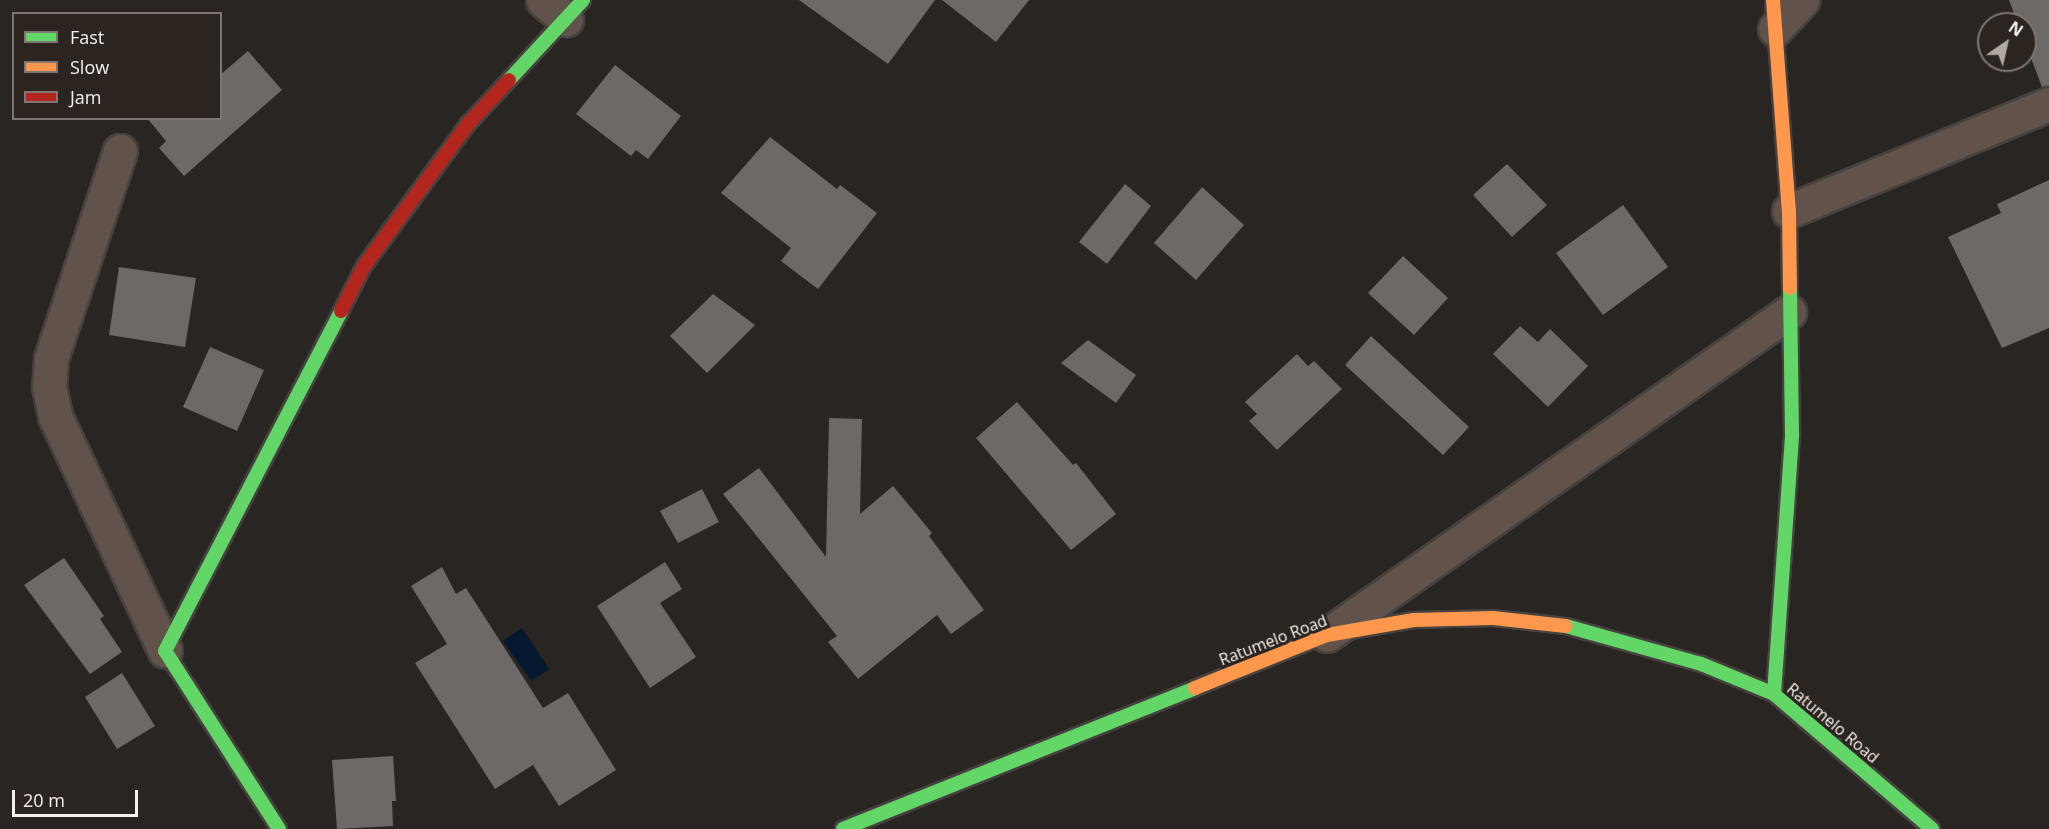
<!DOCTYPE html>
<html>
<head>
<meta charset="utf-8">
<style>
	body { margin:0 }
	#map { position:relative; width:2049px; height:829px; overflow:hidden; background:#292522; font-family:"Open Sans",sans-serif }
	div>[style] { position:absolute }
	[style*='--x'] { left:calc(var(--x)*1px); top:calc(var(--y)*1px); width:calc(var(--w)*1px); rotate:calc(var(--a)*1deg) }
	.water>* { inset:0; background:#041930 }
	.building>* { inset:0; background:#6d6966 }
	.roads { filter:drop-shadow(2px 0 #45423f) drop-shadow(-2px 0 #45423f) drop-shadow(0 2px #45423f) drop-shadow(0 -2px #45423f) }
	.street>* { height:33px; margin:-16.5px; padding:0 16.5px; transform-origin:16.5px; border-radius:16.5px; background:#61534b }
	.fast>* { height:14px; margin:-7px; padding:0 7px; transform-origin:7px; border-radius:7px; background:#63d668 }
	.slow>* { height:14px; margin:-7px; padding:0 7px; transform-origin:7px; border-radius:7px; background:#ff974d }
	.jam>* { height:14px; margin:-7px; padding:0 7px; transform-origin:7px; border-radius:7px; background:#b3261e }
	span { translate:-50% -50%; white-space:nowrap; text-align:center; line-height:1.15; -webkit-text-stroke:6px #2c241f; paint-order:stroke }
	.street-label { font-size:16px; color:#f6f1ee }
	.legend { position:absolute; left:12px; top:12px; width:210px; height:108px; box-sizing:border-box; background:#2c241f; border:2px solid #7d7672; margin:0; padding:8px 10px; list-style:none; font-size:18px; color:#f6f1ee }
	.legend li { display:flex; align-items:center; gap:12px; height:30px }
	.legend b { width:30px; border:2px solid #7d7672 }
	.north { position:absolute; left:1977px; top:12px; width:60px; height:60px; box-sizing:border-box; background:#2c241f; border:2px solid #7d7672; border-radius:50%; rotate:34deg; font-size:16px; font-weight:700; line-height:24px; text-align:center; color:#f6f1ee }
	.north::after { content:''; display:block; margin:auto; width:21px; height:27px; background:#aeaaa7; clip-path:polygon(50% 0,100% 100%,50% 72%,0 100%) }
	.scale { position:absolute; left:12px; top:790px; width:126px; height:27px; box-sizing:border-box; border:3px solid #f6f1ee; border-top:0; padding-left:8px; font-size:18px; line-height:21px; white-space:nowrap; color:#f6f1ee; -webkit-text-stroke:4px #2c241f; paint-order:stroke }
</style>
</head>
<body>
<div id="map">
	<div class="water">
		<i style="clip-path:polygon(522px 628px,549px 669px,531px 681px,503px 641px)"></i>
	</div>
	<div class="building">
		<i style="clip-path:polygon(799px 0,935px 0,888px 64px)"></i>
		<i style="clip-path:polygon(942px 0,1029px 0,996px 42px)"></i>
		<i style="clip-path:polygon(2009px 0,2049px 0,2049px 86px,2042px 87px,2025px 42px,2025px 24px,2018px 24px)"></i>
		<i style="clip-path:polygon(248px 51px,282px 90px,184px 176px,159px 148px,166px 141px,147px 118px,220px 118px,220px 75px)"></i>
		<i style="clip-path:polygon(615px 65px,681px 116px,648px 159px,636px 150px,631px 156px,576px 114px)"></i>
		<i style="clip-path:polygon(770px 137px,837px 189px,840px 185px,877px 213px,818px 289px,781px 261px,791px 248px,721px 193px)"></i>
		<i style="clip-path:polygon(1507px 164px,1547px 205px,1512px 237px,1473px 195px)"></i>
		<i style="clip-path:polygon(2049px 180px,2049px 328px,2002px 348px,1948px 237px,2001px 213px,1997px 204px)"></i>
		<i style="clip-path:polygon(1125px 184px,1151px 206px,1107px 264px,1079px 242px)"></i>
		<i style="clip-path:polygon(1202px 187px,1244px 225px,1196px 280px,1154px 243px)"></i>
		<i style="clip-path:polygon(1623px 205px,1668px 267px,1603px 315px,1556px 253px)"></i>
		<i style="clip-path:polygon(1403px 256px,1448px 298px,1414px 335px,1368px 293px)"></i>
		<i style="clip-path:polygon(119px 267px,196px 278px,185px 347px,109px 335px)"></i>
		<i style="clip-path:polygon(713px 294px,755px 325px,707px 373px,670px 336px)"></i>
		<i style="clip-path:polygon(1520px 326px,1538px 342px,1550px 329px,1588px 366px,1548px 407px,1493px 354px)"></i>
		<i style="clip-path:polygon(1371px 336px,1469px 427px,1443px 455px,1345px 365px)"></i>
		<i style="clip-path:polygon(1088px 340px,1136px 375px,1116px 403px,1061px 363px)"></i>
		<i style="clip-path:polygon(210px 347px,264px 370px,237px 431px,183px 407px)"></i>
		<i style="clip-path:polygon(1297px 354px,1308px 366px,1314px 361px,1342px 389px,1277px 450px,1249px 421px,1257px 414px,1245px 402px)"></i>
		<i style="clip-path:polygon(1017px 402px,1073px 465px,1076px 463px,1116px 514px,1071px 550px,976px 438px)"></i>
		<i style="clip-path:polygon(829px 418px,862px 419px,860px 514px,893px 486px,932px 533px,929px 536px,984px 610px,951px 634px,937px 615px,858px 679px,828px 642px,837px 636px,723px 494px,759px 468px,826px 557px)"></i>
		<i style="clip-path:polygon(702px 489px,719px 522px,678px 543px,660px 511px)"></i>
		<i style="clip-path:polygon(64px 558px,104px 616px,100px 619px,122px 652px,90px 674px,24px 585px)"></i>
		<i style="clip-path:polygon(665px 562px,682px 589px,660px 603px,696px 657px,650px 688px,597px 606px)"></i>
		<i style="clip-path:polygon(442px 567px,456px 594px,466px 588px,543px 708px,568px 693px,616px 770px,559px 806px,533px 765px,495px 789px,415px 663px,447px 644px,411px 586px)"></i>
		<i style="clip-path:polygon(122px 673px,155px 726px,117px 749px,85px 697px)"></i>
		<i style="clip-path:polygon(393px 756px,396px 801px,392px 801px,393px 826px,337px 829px,332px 760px)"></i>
	</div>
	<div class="roads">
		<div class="street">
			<i style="--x:543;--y:0;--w:30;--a:40"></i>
			<i style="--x:1775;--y:29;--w:40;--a:-47"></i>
			<i style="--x:120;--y:151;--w:219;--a:108.4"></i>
			<i style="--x:51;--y:359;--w:28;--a:94"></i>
			<i style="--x:49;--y:387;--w:30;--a:78"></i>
			<i style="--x:55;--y:416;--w:259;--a:64.9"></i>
			<i style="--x:1789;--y:211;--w:281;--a:-22.4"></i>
			<i style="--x:1327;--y:635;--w:564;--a:-34.96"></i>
		</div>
		<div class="fast">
			<i style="--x:509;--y:80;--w:109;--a:-47.2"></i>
			<i style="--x:1566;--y:626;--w:140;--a:15.7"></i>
			<i style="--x:1701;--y:664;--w:79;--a:22.3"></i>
			<i style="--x:1774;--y:694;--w:208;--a:40.5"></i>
			<i style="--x:1774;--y:694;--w:261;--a:-86"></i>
			<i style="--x:1792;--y:434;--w:146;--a:-90.8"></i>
			<i style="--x:279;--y:829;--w:211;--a:-122.6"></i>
			<i style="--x:165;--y:651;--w:383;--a:-62.6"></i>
			<i style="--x:843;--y:829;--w:379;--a:-21.8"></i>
		</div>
		<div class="slow">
			<i style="--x:1773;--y:0;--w:212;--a:85.7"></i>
			<i style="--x:1789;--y:211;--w:77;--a:89.3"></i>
			<i style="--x:1195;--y:688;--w:142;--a:-21.9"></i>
			<i style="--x:1327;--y:635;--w:88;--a:-9.8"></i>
			<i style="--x:1414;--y:620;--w:79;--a:-1.5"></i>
			<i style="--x:1493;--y:618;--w:73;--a:6.3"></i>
		</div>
		<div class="jam">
			<i style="--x:341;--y:311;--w:51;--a:-62.9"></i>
			<i style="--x:364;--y:266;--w:176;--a:-53.8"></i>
			<i style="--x:468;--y:124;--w:60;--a:-47"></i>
		</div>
	</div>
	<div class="street-label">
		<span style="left:1273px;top:640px;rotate:-21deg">Ratumelo Road</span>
		<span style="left:1833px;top:723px;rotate:40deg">Ratumelo Road</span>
	</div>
	<ul class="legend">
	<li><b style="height:8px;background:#63d668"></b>Fast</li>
	<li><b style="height:8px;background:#ff974d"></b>Slow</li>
	<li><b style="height:8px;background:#b3261e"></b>Jam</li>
	</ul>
	<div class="north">N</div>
	<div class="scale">20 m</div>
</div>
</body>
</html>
